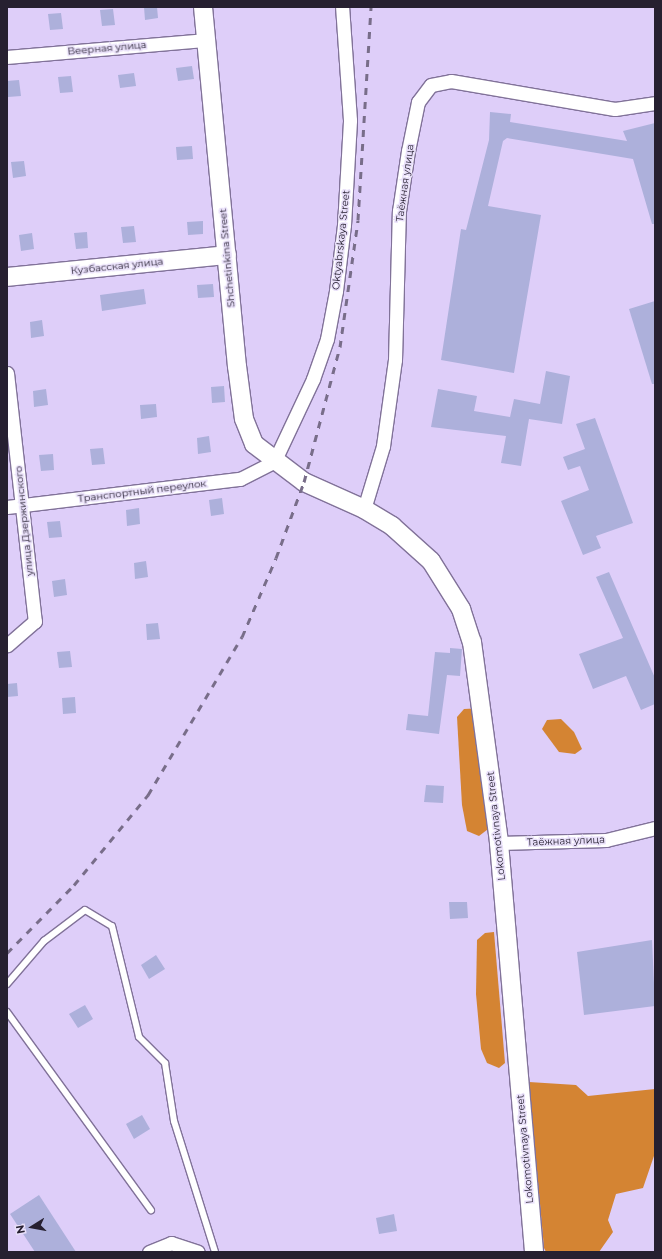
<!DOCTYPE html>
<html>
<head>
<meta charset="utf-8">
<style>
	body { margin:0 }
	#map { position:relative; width:662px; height:1259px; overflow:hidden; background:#decef9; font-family:Montserrat,sans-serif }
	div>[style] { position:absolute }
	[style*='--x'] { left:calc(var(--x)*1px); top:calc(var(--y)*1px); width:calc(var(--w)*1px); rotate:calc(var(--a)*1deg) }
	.forest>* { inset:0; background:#d48433 }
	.building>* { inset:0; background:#adb0db }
	.roads { filter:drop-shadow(1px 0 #817299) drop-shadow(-1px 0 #817299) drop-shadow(0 1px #817299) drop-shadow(0 -1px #817299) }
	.lane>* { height:6px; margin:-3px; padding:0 3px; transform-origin:3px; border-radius:3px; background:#fff }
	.street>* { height:13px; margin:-6.5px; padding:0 6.5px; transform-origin:6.5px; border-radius:6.5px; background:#fff }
	.secondary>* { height:18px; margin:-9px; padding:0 9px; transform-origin:9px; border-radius:9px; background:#fff }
	.rail>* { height:3px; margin-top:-1.5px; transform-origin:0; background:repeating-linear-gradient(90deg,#786d89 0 7px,transparent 0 14px) }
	span { translate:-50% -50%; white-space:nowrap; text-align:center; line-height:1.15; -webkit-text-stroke:3px #e8dff9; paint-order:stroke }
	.street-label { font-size:10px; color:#262030 }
	.frame { position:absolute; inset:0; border:8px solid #262030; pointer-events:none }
	.north { position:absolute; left:12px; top:1207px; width:40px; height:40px; -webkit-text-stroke:3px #e8dff9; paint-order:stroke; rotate:259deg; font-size:11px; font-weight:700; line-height:16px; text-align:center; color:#262030 }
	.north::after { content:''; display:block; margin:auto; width:14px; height:18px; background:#262030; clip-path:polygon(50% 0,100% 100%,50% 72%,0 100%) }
</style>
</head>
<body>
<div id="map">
	<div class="forest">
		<i style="clip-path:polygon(483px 708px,496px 823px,479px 836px,467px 831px,462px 805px,457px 717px,464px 709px)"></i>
		<i style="clip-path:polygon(561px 719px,574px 732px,582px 749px,575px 754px,559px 752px,542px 729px,547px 720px)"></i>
		<i style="clip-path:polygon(494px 932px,505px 1063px,499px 1068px,487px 1063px,481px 1049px,476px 994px,477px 940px,485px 933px)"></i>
		<i style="clip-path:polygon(529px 1082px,576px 1085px,588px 1096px,655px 1089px,655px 1153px,643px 1188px,616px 1194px,608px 1220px,613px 1232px,599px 1252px,546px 1252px,544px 1248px)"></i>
	</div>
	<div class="building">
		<i style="clip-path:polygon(144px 7px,157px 7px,158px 18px,145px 20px)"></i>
		<i style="clip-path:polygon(113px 9px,115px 25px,102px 26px,100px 10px)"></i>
		<i style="clip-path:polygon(61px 13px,63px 29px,50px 30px,48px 14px)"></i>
		<i style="clip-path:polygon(192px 66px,194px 79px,178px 81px,176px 68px)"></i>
		<i style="clip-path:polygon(134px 73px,136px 86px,120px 88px,118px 75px)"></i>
		<i style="clip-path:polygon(71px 76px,73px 92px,60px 93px,58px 77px)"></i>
		<i style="clip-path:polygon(19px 80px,21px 96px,8px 97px,7px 81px)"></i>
		<i style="clip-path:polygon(490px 112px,511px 114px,510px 122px,627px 141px,623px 131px,655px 123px,655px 224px,652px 224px,633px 159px,507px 138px,503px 141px,488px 206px,541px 215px,514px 373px,441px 360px,461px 229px,466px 230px,489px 140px)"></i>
		<i style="clip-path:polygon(192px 146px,193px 159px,177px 160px,176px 147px)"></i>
		<i style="clip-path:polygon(24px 161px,26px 176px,13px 178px,11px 162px)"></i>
		<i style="clip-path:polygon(203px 221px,203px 234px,188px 235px,187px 222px)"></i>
		<i style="clip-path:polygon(134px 226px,136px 242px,123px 243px,121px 227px)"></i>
		<i style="clip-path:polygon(87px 232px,88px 248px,76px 249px,74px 233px)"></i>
		<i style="clip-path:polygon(32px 233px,34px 249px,21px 251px,19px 235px)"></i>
		<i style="clip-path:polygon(213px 284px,214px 297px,198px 298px,197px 285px)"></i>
		<i style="clip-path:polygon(144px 289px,146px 304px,102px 311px,100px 295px)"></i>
		<i style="clip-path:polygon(655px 301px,655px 384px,652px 384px,629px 309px)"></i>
		<i style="clip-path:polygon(42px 320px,44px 336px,31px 338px,30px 322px)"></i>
		<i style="clip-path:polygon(546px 371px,570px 376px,562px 424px,529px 419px,521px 466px,501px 463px,506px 436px,431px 427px,438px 389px,477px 396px,474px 411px,510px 417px,514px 399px,540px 404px)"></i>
		<i style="clip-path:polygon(224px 386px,225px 402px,212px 403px,211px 387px)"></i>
		<i style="clip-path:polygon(46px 389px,48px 405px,34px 407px,33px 391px)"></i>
		<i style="clip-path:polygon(156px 404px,157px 417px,141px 419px,140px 405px)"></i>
		<i style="clip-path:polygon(595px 418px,633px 523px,596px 536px,601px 548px,583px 555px,561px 501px,589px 490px,580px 466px,568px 470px,563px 457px,585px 449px,576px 424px)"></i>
		<i style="clip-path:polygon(209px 436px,211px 452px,198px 454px,197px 438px)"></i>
		<i style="clip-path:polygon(103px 448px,105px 464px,92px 465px,90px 449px)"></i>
		<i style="clip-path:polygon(53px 454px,54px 470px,41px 471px,39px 455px)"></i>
		<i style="clip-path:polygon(222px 498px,224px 514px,211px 516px,209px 500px)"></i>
		<i style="clip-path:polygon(139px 508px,140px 524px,127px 526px,126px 510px)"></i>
		<i style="clip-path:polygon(60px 521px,62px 537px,49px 538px,47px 522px)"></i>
		<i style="clip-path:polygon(146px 561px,148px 577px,135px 579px,134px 563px)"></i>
		<i style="clip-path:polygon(609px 572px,655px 678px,655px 704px,641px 710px,626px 676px,593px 689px,579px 654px,623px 638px,596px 577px)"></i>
		<i style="clip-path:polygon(65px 579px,67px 595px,54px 597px,52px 581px)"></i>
		<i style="clip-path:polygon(158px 623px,160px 639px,147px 640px,146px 624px)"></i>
		<i style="clip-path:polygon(450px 648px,462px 649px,460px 676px,447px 675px,439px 734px,406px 730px,408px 714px,428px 716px,435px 652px,450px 653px)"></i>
		<i style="clip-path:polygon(70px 651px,72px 667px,59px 668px,57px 652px)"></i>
		<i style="clip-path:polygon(17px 683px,18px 696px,7px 697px,7px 684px)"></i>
		<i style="clip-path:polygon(75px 697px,76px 713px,63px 714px,62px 698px)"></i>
		<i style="clip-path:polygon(426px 785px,444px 786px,443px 803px,424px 802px)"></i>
		<i style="clip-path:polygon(449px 902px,467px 902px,468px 918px,450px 919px)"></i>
		<i style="clip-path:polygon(652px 940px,655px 1006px,584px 1015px,577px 952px)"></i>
		<i style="clip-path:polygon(156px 955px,165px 969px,149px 979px,141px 965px)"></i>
		<i style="clip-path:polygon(85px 1005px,93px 1019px,78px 1028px,69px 1014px)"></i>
		<i style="clip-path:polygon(142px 1115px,150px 1129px,134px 1139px,126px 1124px)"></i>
		<i style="clip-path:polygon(39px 1195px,76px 1252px,35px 1252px,10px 1214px)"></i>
		<i style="clip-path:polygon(394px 1214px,397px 1231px,379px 1234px,376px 1218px)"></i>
	</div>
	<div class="roads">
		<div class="lane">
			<i style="--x:7;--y:984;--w:57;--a:-49.3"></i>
			<i style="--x:44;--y:941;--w:51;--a:-37.1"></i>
			<i style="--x:85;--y:910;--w:31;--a:31"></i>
			<i style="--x:112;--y:926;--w:114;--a:76.3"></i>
			<i style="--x:139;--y:1037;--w:37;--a:45"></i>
			<i style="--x:165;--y:1063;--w:59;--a:81.2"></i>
			<i style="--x:174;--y:1121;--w:137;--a:72.6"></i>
			<i style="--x:7;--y:1012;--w:245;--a:54"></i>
		</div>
		<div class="street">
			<i style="--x:7;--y:57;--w:200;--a:-4.9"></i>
			<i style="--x:7;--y:373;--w:250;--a:83.6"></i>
			<i style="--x:35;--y:621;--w:37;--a:139"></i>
			<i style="--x:7;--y:507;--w:235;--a:-6.9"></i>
			<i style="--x:240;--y:479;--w:38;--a:-27"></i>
			<i style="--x:274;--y:462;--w:92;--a:-64.8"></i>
			<i style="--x:313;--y:379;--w:42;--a:-70.7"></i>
			<i style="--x:327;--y:339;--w:49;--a:-79.4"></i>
			<i style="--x:336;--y:291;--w:66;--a:-83.1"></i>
			<i style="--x:344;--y:225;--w:105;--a:-86.7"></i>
			<i style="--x:350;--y:120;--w:113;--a:-94"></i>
			<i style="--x:364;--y:509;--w:66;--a:-73.2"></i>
			<i style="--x:383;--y:446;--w:87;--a:-82.1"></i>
			<i style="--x:395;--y:360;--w:149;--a:-88.5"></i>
			<i style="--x:399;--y:211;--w:61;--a:-81.5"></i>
			<i style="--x:408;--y:151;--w:50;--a:-78.5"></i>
			<i style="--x:418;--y:102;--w:21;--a:-53"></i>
			<i style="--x:431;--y:85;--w:20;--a:-11"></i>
			<i style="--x:451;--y:81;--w:166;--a:9.7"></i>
			<i style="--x:615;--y:109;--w:40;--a:-8.5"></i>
			<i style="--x:499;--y:843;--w:107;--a:-1.6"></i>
			<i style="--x:606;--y:840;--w:50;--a:-13.8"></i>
			<i style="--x:149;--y:1252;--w:24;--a:-22"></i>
			<i style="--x:171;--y:1243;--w:28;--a:18"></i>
		</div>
		<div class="secondary">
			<i style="--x:203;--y:7;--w:361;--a:84.6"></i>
			<i style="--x:237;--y:366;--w:53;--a:82.5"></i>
			<i style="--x:244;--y:419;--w:27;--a:68"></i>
			<i style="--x:254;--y:444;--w:63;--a:37.2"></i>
			<i style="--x:304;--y:482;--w:66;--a:24.2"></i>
			<i style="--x:364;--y:509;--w:33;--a:31"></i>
			<i style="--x:392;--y:526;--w:52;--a:41.9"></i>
			<i style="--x:431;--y:561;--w:57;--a:58"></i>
			<i style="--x:461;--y:609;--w:35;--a:72"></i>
			<i style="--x:472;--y:642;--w:203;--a:82.3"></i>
			<i style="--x:499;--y:843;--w:410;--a:85.1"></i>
			<i style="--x:7;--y:277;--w:221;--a:-5.7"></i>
		</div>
	</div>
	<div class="rail">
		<i style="--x:7;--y:953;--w:95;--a:-45.4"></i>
		<i style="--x:74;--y:885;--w:117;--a:-50.6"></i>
		<i style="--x:148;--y:795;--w:184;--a:-59.3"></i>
		<i style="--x:242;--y:637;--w:86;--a:-66.7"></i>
		<i style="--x:276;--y:558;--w:81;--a:-69.8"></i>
		<i style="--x:304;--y:482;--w:140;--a:-75.1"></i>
		<i style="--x:340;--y:347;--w:128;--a:-81.9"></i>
		<i style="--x:358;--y:220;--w:213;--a:-86.5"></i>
	</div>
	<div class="street-label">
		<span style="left:107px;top:48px;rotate:-5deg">Веерная улица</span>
		<span style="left:405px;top:183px;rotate:-82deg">Таёжная улица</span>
		<span style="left:341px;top:240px;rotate:-84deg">Oktyabrskaya Street</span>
		<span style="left:227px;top:258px;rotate:-95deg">Shchetinkina Street</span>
		<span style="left:117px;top:266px;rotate:-6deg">Кузбасская улица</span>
		<span style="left:142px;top:491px;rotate:-7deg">Транспортный переулок</span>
		<span style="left:24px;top:521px;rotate:-96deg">улица Дзержинского</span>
		<span style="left:496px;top:826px;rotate:-96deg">Lokomotivnaya Street</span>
		<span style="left:566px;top:841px;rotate:-2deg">Таёжная улица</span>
		<span style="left:525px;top:1149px;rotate:-95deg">Lokomotivnaya Street</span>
	</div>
	<div class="frame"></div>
	<div class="north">N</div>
</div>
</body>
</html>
